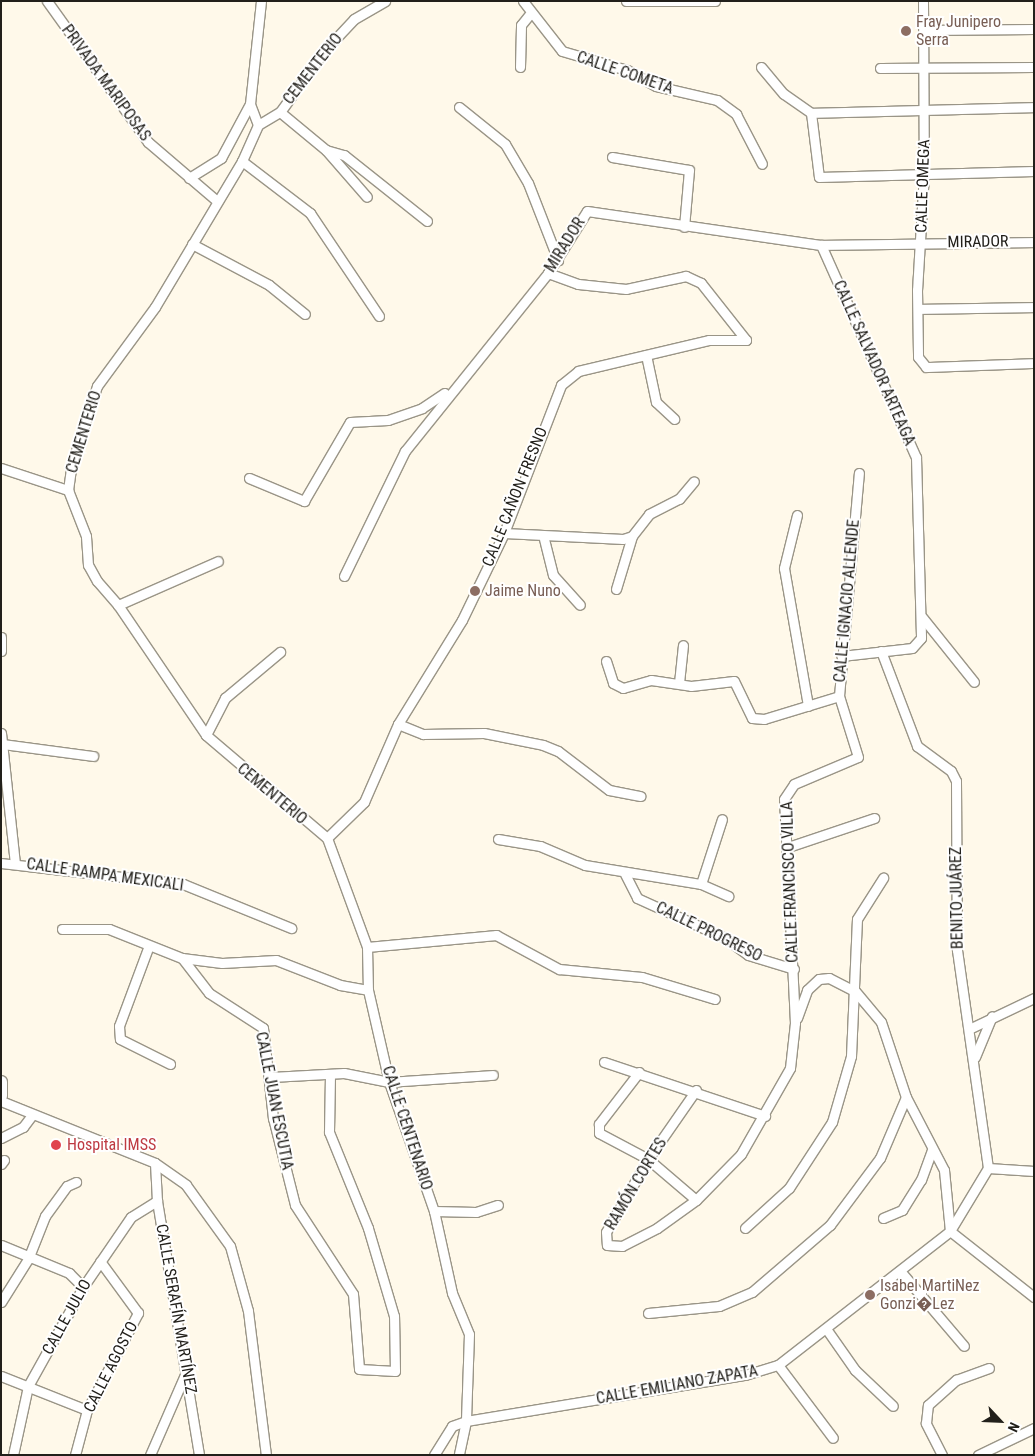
<!DOCTYPE html>
<html>
<head>
<meta charset="utf-8">
<style>
	body { margin:0 }
	#map { position:relative; width:1035px; height:1456px; overflow:hidden; background:#fff9ea; font-family:"Roboto Condensed",sans-serif }
	div>[style] { position:absolute }
	[style*='--x'] { left:calc(var(--x)*1px); top:calc(var(--y)*1px); width:calc(var(--w)*1px); rotate:calc(var(--a)*1deg) }
	.roads { filter:drop-shadow(1px 0 #9a9587) drop-shadow(-1px 0 #9a9587) drop-shadow(0 1px #9a9587) drop-shadow(0 -1px #9a9587) }
	.street>* { height:9px; margin:-4.5px; padding:0 4.5px; transform-origin:4.5px; border-radius:4.5px; background:#fff }
	.secondary>* { height:12px; margin:-6px; padding:0 6px; transform-origin:6px; border-radius:6px; background:#fff }
	.dots>* { width:14px; height:14px; translate:-50% -50%; box-sizing:border-box; border:2px solid #fff; border-radius:50% }
	span { translate:-50% -50%; white-space:nowrap; text-align:center; line-height:1.15; -webkit-text-stroke:4px #fff; paint-order:stroke }
	.education-label { font-size:16px; color:#785e54 }
	.left { translate:0 -50%; text-align:left }
	.street-label { font-size:16px; color:#22201b }
	.health-label { font-size:16px; color:#be3a42 }
	.frame { position:absolute; inset:0; border:2px solid #22201b; pointer-events:none }
	.north { position:absolute; left:975px; top:1396px; width:50px; height:50px; -webkit-text-stroke:4px #fff; paint-order:stroke; rotate:115deg; font-size:14px; font-weight:700; line-height:20px; text-align:center; color:#22201b }
	.north::after { content:''; display:block; margin:auto; width:18px; height:22px; background:#22201b; clip-path:polygon(50% 0,100% 100%,50% 72%,0 100%) }
</style>
</head>
<body>
<div id="map">
	<div class="roads">
		<div class="street">
			<i style="--x:47;--y:1;--w:173;--a:54.4"></i>
			<i style="--x:148;--y:142;--w:89;--a:40.5"></i>
			<i style="--x:523;--y:1;--w:63;--a:52"></i>
			<i style="--x:562;--y:51;--w:68;--a:16.3"></i>
			<i style="--x:627;--y:70;--w:33;--a:29"></i>
			<i style="--x:656;--y:86;--w:63;--a:12.9"></i>
			<i style="--x:717;--y:100;--w:24;--a:36"></i>
			<i style="--x:736;--y:114;--w:56;--a:62.5"></i>
			<i style="--x:626;--y:1;--w:89;--a:0"></i>
			<i style="--x:923;--y:1;--w:172;--a:89.7"></i>
			<i style="--x:924;--y:173;--w:117;--a:93.4"></i>
			<i style="--x:917;--y:290;--w:67;--a:89.1"></i>
			<i style="--x:918;--y:357;--w:13;--a:51"></i>
			<i style="--x:926;--y:367;--w:108;--a:-2.1"></i>
			<i style="--x:925;--y:30;--w:109;--a:-0.5"></i>
			<i style="--x:520;--y:67;--w:42;--a:-88.6"></i>
			<i style="--x:521;--y:25;--w:13;--a:-51"></i>
			<i style="--x:761;--y:67;--w:35;--a:50"></i>
			<i style="--x:784;--y:94;--w:33;--a:35"></i>
			<i style="--x:880;--y:68;--w:154;--a:-0.4"></i>
			<i style="--x:459;--y:107;--w:59;--a:38.8"></i>
			<i style="--x:505;--y:144;--w:45;--a:59.5"></i>
			<i style="--x:528;--y:183;--w:83;--a:68.7"></i>
			<i style="--x:280;--y:112;--w:60;--a:39.6"></i>
			<i style="--x:326;--y:150;--w:62;--a:48.9"></i>
			<i style="--x:811;--y:113;--w:64;--a:82.9"></i>
			<i style="--x:819;--y:177;--w:215;--a:-1.6"></i>
			<i style="--x:811;--y:113;--w:223;--a:-1.5"></i>
			<i style="--x:258;--y:125;--w:22;--a:-111"></i>
			<i style="--x:250;--y:104;--w:104;--a:-83.9"></i>
			<i style="--x:326;--y:150;--w:19;--a:16"></i>
			<i style="--x:344;--y:155;--w:106;--a:38.5"></i>
			<i style="--x:612;--y:157;--w:78;--a:9.6"></i>
			<i style="--x:689;--y:170;--w:57;--a:95"></i>
			<i style="--x:242;--y:161;--w:86;--a:37.4"></i>
			<i style="--x:310;--y:213;--w:124;--a:56.2"></i>
			<i style="--x:189;--y:178;--w:38;--a:-32"></i>
			<i style="--x:221;--y:158;--w:61;--a:-61.8"></i>
			<i style="--x:192;--y:244;--w:87;--a:28"></i>
			<i style="--x:269;--y:285;--w:46;--a:38.9"></i>
			<i style="--x:821;--y:245;--w:232;--a:65.9"></i>
			<i style="--x:916;--y:457;--w:181;--a:88.4"></i>
			<i style="--x:921;--y:638;--w:13;--a:132"></i>
			<i style="--x:912;--y:648;--w:71;--a:173.6"></i>
			<i style="--x:918;--y:309;--w:116;--a:-1"></i>
			<i style="--x:646;--y:355;--w:48;--a:78"></i>
			<i style="--x:656;--y:402;--w:25;--a:43"></i>
			<i style="--x:1;--y:468;--w:71;--a:18.2"></i>
			<i style="--x:249;--y:478;--w:60;--a:22.7"></i>
			<i style="--x:304;--y:501;--w:91;--a:-59.8"></i>
			<i style="--x:350;--y:422;--w:38;--a:-3"></i>
			<i style="--x:388;--y:420;--w:36;--a:-19"></i>
			<i style="--x:422;--y:408;--w:27;--a:-34"></i>
			<i style="--x:797;--y:515;--w:55;--a:103.8"></i>
			<i style="--x:784;--y:568;--w:140;--a:80.1"></i>
			<i style="--x:504;--y:533;--w:119;--a:2.9"></i>
			<i style="--x:623;--y:539;--w:9;--a:-18"></i>
			<i style="--x:632;--y:536;--w:28;--a:-52"></i>
			<i style="--x:649;--y:514;--w:34;--a:-27"></i>
			<i style="--x:679;--y:499;--w:23;--a:-50"></i>
			<i style="--x:544;--y:539;--w:37;--a:76"></i>
			<i style="--x:553;--y:575;--w:40;--a:48"></i>
			<i style="--x:344;--y:576;--w:139;--a:-64"></i>
			<i style="--x:405;--y:451;--w:228;--a:-51.2"></i>
			<i style="--x:548;--y:273;--w:73;--a:-57.8"></i>
			<i style="--x:587;--y:211;--w:236;--a:8.3"></i>
			<i style="--x:821;--y:245;--w:213;--a:-0.8"></i>
			<i style="--x:616;--y:589;--w:55;--a:-73.2"></i>
			<i style="--x:118;--y:605;--w:109;--a:-23.7"></i>
			<i style="--x:922;--y:617;--w:83;--a:51.3"></i>
			<i style="--x:1;--y:637;--w:14;--a:90"></i>
			<i style="--x:881;--y:651;--w:102;--a:69.2"></i>
			<i style="--x:917;--y:746;--w:42;--a:36.3"></i>
			<i style="--x:951;--y:771;--w:11;--a:63"></i>
			<i style="--x:956;--y:781;--w:169;--a:89.7"></i>
			<i style="--x:957;--y:950;--w:220;--a:81.9"></i>
			<i style="--x:606;--y:661;--w:23;--a:72"></i>
			<i style="--x:613;--y:683;--w:11;--a:27"></i>
			<i style="--x:623;--y:688;--w:29;--a:-16"></i>
			<i style="--x:651;--y:680;--w:40;--a:8.5"></i>
			<i style="--x:691;--y:686;--w:43;--a:-6.6"></i>
			<i style="--x:734;--y:681;--w:41;--a:64.1"></i>
			<i style="--x:752;--y:718;--w:12;--a:5"></i>
			<i style="--x:764;--y:719;--w:78;--a:-17"></i>
			<i style="--x:679;--y:683;--w:38;--a:-84"></i>
			<i style="--x:398;--y:724;--w:27;--a:22"></i>
			<i style="--x:423;--y:734;--w:61;--a:-0.9"></i>
			<i style="--x:484;--y:733;--w:60;--a:11.5"></i>
			<i style="--x:543;--y:745;--w:16;--a:22"></i>
			<i style="--x:558;--y:751;--w:64;--a:37.4"></i>
			<i style="--x:609;--y:790;--w:32;--a:11"></i>
			<i style="--x:1;--y:733;--w:131;--a:83.9"></i>
			<i style="--x:206;--y:735;--w:42;--a:-62.8"></i>
			<i style="--x:225;--y:698;--w:72;--a:-39.9"></i>
			<i style="--x:3;--y:744;--w:91;--a:7.6"></i>
			<i style="--x:327;--y:838;--w:159;--a:-139.6"></i>
			<i style="--x:206;--y:735;--w:157;--a:-124.1"></i>
			<i style="--x:118;--y:605;--w:32;--a:-131"></i>
			<i style="--x:97;--y:581;--w:18;--a:-119"></i>
			<i style="--x:88;--y:565;--w:29;--a:-94"></i>
			<i style="--x:86;--y:536;--w:49;--a:-111.4"></i>
			<i style="--x:68;--y:490;--w:27;--a:-82"></i>
			<i style="--x:72;--y:463;--w:81;--a:-72"></i>
			<i style="--x:97;--y:386;--w:98;--a:-53.7"></i>
			<i style="--x:155;--y:307;--w:170;--a:-59.2"></i>
			<i style="--x:242;--y:161;--w:39;--a:-66"></i>
			<i style="--x:258;--y:125;--w:26;--a:-31"></i>
			<i style="--x:280;--y:112;--w:77;--a:-54"></i>
			<i style="--x:325;--y:50;--w:42;--a:-46.9"></i>
			<i style="--x:354;--y:19;--w:36;--a:-30"></i>
			<i style="--x:327;--y:838;--w:52;--a:-44.2"></i>
			<i style="--x:364;--y:802;--w:85;--a:-66.4"></i>
			<i style="--x:398;--y:724;--w:122;--a:-58.4"></i>
			<i style="--x:462;--y:620;--w:97;--a:-64.2"></i>
			<i style="--x:504;--y:533;--w:159;--a:-68.9"></i>
			<i style="--x:561;--y:385;--w:22;--a:-39"></i>
			<i style="--x:578;--y:371;--w:135;--a:-13.3"></i>
			<i style="--x:709;--y:340;--w:37;--a:0"></i>
			<i style="--x:746;--y:340;--w:73;--a:-128.3"></i>
			<i style="--x:701;--y:283;--w:17;--a:-155"></i>
			<i style="--x:686;--y:276;--w:61;--a:167.8"></i>
			<i style="--x:626;--y:289;--w:48;--a:-174.1"></i>
			<i style="--x:578;--y:284;--w:32;--a:-160"></i>
			<i style="--x:327;--y:838;--w:116;--a:69.8"></i>
			<i style="--x:367;--y:947;--w:43;--a:88.7"></i>
			<i style="--x:368;--y:990;--w:94;--a:77.1"></i>
			<i style="--x:389;--y:1082;--w:137;--a:70.8"></i>
			<i style="--x:434;--y:1211;--w:84;--a:77.6"></i>
			<i style="--x:452;--y:1293;--w:44;--a:67.5"></i>
			<i style="--x:469;--y:1334;--w:87;--a:92"></i>
			<i style="--x:466;--y:1421;--w:35;--a:102"></i>
			<i style="--x:498;--y:839;--w:43;--a:9.5"></i>
			<i style="--x:540;--y:846;--w:49;--a:22.9"></i>
			<i style="--x:585;--y:865;--w:118;--a:9.3"></i>
			<i style="--x:701;--y:884;--w:30;--a:24"></i>
			<i style="--x:788;--y:847;--w:91;--a:-18.6"></i>
			<i style="--x:1;--y:863;--w:183;--a:6.6"></i>
			<i style="--x:183;--y:884;--w:117;--a:22.2"></i>
			<i style="--x:625;--y:874;--w:27;--a:63"></i>
			<i style="--x:637;--y:898;--w:97;--a:24.4"></i>
			<i style="--x:725;--y:938;--w:29;--a:36"></i>
			<i style="--x:748;--y:955;--w:48;--a:16.9"></i>
			<i style="--x:701;--y:884;--w:68;--a:-72.1"></i>
			<i style="--x:62;--y:929;--w:47;--a:0"></i>
			<i style="--x:109;--y:929;--w:79;--a:21.7"></i>
			<i style="--x:182;--y:958;--w:40;--a:7.1"></i>
			<i style="--x:222;--y:963;--w:54;--a:-3.2"></i>
			<i style="--x:276;--y:960;--w:69;--a:21.3"></i>
			<i style="--x:340;--y:985;--w:28;--a:10"></i>
			<i style="--x:367;--y:947;--w:130;--a:-5.3"></i>
			<i style="--x:496;--y:935;--w:72;--a:28.4"></i>
			<i style="--x:559;--y:969;--w:83;--a:5.5"></i>
			<i style="--x:642;--y:977;--w:76;--a:16.8"></i>
			<i style="--x:148;--y:948;--w:83;--a:110.4"></i>
			<i style="--x:119;--y:1026;--w:13;--a:86"></i>
			<i style="--x:120;--y:1039;--w:56;--a:26.6"></i>
			<i style="--x:182;--y:958;--w:44;--a:52.4"></i>
			<i style="--x:209;--y:993;--w:64;--a:32.9"></i>
			<i style="--x:263;--y:1028;--w:91;--a:83.7"></i>
			<i style="--x:273;--y:1118;--w:90;--a:75.8"></i>
			<i style="--x:295;--y:1205;--w:106;--a:56.9"></i>
			<i style="--x:353;--y:1294;--w:75;--a:85.4"></i>
			<i style="--x:359;--y:1369;--w:36;--a:3"></i>
			<i style="--x:395;--y:1371;--w:55;--a:-91"></i>
			<i style="--x:394;--y:1316;--w:92;--a:-106.5"></i>
			<i style="--x:368;--y:1228;--w:104;--a:-112.1"></i>
			<i style="--x:329;--y:1132;--w:56;--a:-89"></i>
			<i style="--x:797;--y:1018;--w:30;--a:-70"></i>
			<i style="--x:807;--y:990;--w:16;--a:-43"></i>
			<i style="--x:819;--y:979;--w:10;--a:-6"></i>
			<i style="--x:829;--y:978;--w:29;--a:27"></i>
			<i style="--x:855;--y:991;--w:40;--a:50"></i>
			<i style="--x:881;--y:1022;--w:79;--a:71.6"></i>
			<i style="--x:906;--y:1097;--w:82;--a:62.5"></i>
			<i style="--x:944;--y:1170;--w:61;--a:84.4"></i>
			<i style="--x:950;--y:1231;--w:107;--a:38.2"></i>
			<i style="--x:969;--y:1029;--w:72;--a:-25.5"></i>
			<i style="--x:975;--y:1057;--w:44;--a:-67.5"></i>
			<i style="--x:604;--y:1062;--w:170;--a:18.5"></i>
			<i style="--x:639;--y:1072;--w:66;--a:127.6"></i>
			<i style="--x:599;--y:1124;--w:9;--a:90"></i>
			<i style="--x:599;--y:1133;--w:55;--a:28"></i>
			<i style="--x:648;--y:1159;--w:63;--a:40.5"></i>
			<i style="--x:271;--y:1077;--w:73;--a:-3.1"></i>
			<i style="--x:344;--y:1073;--w:46;--a:11.3"></i>
			<i style="--x:389;--y:1082;--w:104;--a:-3.9"></i>
			<i style="--x:696;--y:1090;--w:84;--a:124.8"></i>
			<i style="--x:648;--y:1159;--w:84;--a:119.9"></i>
			<i style="--x:606;--y:1232;--w:13;--a:86"></i>
			<i style="--x:607;--y:1245;--w:15;--a:4"></i>
			<i style="--x:622;--y:1246;--w:39;--a:-27"></i>
			<i style="--x:657;--y:1228;--w:48;--a:-35.7"></i>
			<i style="--x:696;--y:1200;--w:64;--a:-45.6"></i>
			<i style="--x:741;--y:1154;--w:99;--a:-60.3"></i>
			<i style="--x:790;--y:1068;--w:45;--a:-83.7"></i>
			<i style="--x:795;--y:1023;--w:224;--a:-92.8"></i>
			<i style="--x:784;--y:799;--w:18;--a:-56"></i>
			<i style="--x:794;--y:784;--w:69;--a:-22.9"></i>
			<i style="--x:858;--y:757;--w:64;--a:-107.3"></i>
			<i style="--x:839;--y:696;--w:224;--a:-84.9"></i>
			<i style="--x:1;--y:1101;--w:166;--a:21.9"></i>
			<i style="--x:155;--y:1163;--w:38;--a:35"></i>
			<i style="--x:186;--y:1185;--w:75;--a:54.2"></i>
			<i style="--x:230;--y:1246;--w:67;--a:74.5"></i>
			<i style="--x:248;--y:1311;--w:145;--a:82.9"></i>
			<i style="--x:1;--y:1138;--w:25;--a:-27"></i>
			<i style="--x:23;--y:1127;--w:15;--a:-53"></i>
			<i style="--x:155;--y:1163;--w:38;--a:87"></i>
			<i style="--x:157;--y:1201;--w:257;--a:80.6"></i>
			<i style="--x:1;--y:1164;--w:5;--a:-53"></i>
			<i style="--x:988;--y:1168;--w:46;--a:3.7"></i>
			<i style="--x:434;--y:1211;--w:42;--a:1.4"></i>
			<i style="--x:476;--y:1212;--w:23;--a:-18"></i>
			<i style="--x:883;--y:1218;--w:21;--a:-23"></i>
			<i style="--x:902;--y:1210;--w:36;--a:-58"></i>
			<i style="--x:921;--y:1180;--w:33;--a:-70"></i>
			<i style="--x:745;--y:1228;--w:59;--a:-42.3"></i>
			<i style="--x:789;--y:1188;--w:79;--a:-56.9"></i>
			<i style="--x:832;--y:1122;--w:69;--a:-73.9"></i>
			<i style="--x:851;--y:1056;--w:137;--a:-87.5"></i>
			<i style="--x:857;--y:919;--w:49;--a:-57.6"></i>
			<i style="--x:1;--y:1245;--w:74;--a:22.4"></i>
			<i style="--x:69;--y:1273;--w:20;--a:45"></i>
			<i style="--x:901;--y:1272;--w:97;--a:49.6"></i>
			<i style="--x:1;--y:1302;--w:51;--a:-57.9"></i>
			<i style="--x:28;--y:1259;--w:46;--a:-68.4"></i>
			<i style="--x:45;--y:1216;--w:37;--a:-54"></i>
			<i style="--x:67;--y:1186;--w:10;--a:-24"></i>
			<i style="--x:648;--y:1313;--w:71;--a:-5.6"></i>
			<i style="--x:719;--y:1306;--w:36;--a:-23"></i>
			<i style="--x:752;--y:1292;--w:103;--a:-40.7"></i>
			<i style="--x:830;--y:1225;--w:84;--a:-53.3"></i>
			<i style="--x:880;--y:1158;--w:66;--a:-66.9"></i>
			<i style="--x:827;--y:1330;--w:49;--a:55"></i>
			<i style="--x:855;--y:1370;--w:52;--a:43.5"></i>
			<i style="--x:778;--y:1365;--w:91;--a:53"></i>
			<i style="--x:1;--y:1376;--w:92;--a:21.6"></i>
			<i style="--x:13;--y:1455;--w:71;--a:-77.7"></i>
			<i style="--x:28;--y:1386;--w:113;--a:-60.9"></i>
			<i style="--x:83;--y:1287;--w:85;--a:-55.6"></i>
			<i style="--x:131;--y:1217;--w:31;--a:-32"></i>
			<i style="--x:75;--y:1455;--w:47;--a:-75.1"></i>
			<i style="--x:87;--y:1410;--w:110;--a:-62.3"></i>
			<i style="--x:138;--y:1313;--w:64;--a:-126.2"></i>
			<i style="--x:150;--y:1455;--w:93;--a:-66.5"></i>
			<i style="--x:434;--y:1455;--w:34;--a:-58"></i>
			<i style="--x:452;--y:1426;--w:15;--a:-20"></i>
			<i style="--x:466;--y:1421;--w:283;--a:-9.4"></i>
			<i style="--x:745;--y:1375;--w:34;--a:-17"></i>
			<i style="--x:778;--y:1365;--w:218;--a:-37.9"></i>
			<i style="--x:950;--y:1231;--w:74;--a:-58.9"></i>
			<i style="--x:942;--y:1455;--w:36;--a:-117"></i>
			<i style="--x:926;--y:1423;--w:18;--a:-84"></i>
			<i style="--x:928;--y:1405;--w:38;--a:-42"></i>
			<i style="--x:956;--y:1380;--w:35;--a:-20"></i>
			<i style="--x:978;--y:1455;--w:62;--a:-25.7"></i>
		</div>
		<div class="secondary">
			<i style="--x:1;--y:1082;--w:14;--a:90"></i>
		</div>
	</div>
	<div class="dots">
		<i style="left:906px;top:31px;background:#8d6e63"></i>
		<i style="left:475px;top:591px;background:#8d6e63"></i>
		<i style="left:56px;top:1145px;background:#e0444e"></i>
		<i style="left:870px;top:1295px;background:#8d6e63"></i>
	</div>
	<div class="education-label">
		<span class="left" style="left:916px;top:31px">Fray Junipero<br>Serra</span>
		<span class="left" style="left:485px;top:591px">Jaime Nuno</span>
		<span class="left" style="left:880px;top:1295px">Isabel MartiNez<br>Gonzi�Lez</span>
	</div>
	<div class="street-label">
		<span style="left:313px;top:69px;rotate:-52deg">CEMENTERIO</span>
		<span style="left:625px;top:73px;rotate:19deg">CALLE COMETA</span>
		<span style="left:106px;top:83px;rotate:54deg">PRIVADA MARIPOSAS</span>
		<span style="left:923px;top:186px;rotate:-88deg">CALLE OMEGA</span>
		<span style="left:978px;top:242px;rotate:-1deg">MIRADOR</span>
		<span style="left:565px;top:245px;rotate:-58deg">MIRADOR</span>
		<span style="left:874px;top:363px;rotate:66deg">CALLE SALVADOR ARTEAGA</span>
		<span style="left:84px;top:432px;rotate:-73deg">CEMENTERIO</span>
		<span style="left:515px;top:497px;rotate:-68deg">CALLE CAÑON FRESNO</span>
		<span style="left:847px;top:601px;rotate:-85deg">CALLE IGNACIO ALLENDE</span>
		<span style="left:272px;top:794px;rotate:40deg">CEMENTERIO</span>
		<span style="left:105px;top:875px;rotate:8deg">CALLE RAMPA MEXICALI</span>
		<span style="left:790px;top:882px;rotate:-92deg">CALLE FRANCISCO VILLA</span>
		<span style="left:957px;top:898px;rotate:-91deg">BENITO JUÁREZ</span>
		<span style="left:709px;top:932px;rotate:26deg">CALLE PROGRESO</span>
		<span style="left:274px;top:1101px;rotate:79deg">CALLE JUAN ESCUTIA</span>
		<span style="left:407px;top:1128px;rotate:72deg">CALLE CENTENARIO</span>
		<span style="left:636px;top:1184px;rotate:-59deg">RAMÓN CORTES</span>
		<span style="left:176px;top:1309px;rotate:80deg">CALLE SERAFÍN MARTÍNEZ</span>
		<span style="left:67px;top:1317px;rotate:-61deg">CALLE JULIO</span>
		<span style="left:111px;top:1367px;rotate:-63deg">CALLE AGOSTO</span>
		<span style="left:677px;top:1385px;rotate:-10deg">CALLE EMILIANO ZAPATA</span>
	</div>
	<div class="health-label">
		<span class="left" style="left:67px;top:1145px">Hospital IMSS</span>
	</div>
	<div class="frame"></div>
	<div class="north">N</div>
</div>
</body>
</html>
